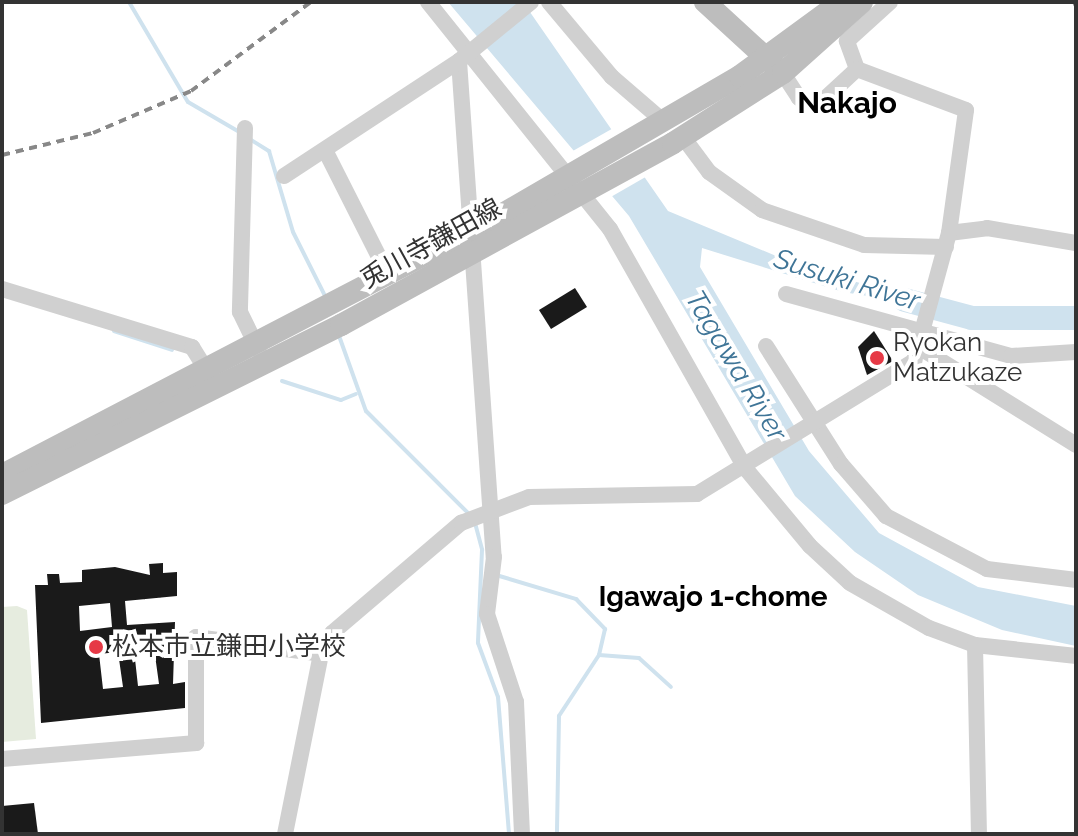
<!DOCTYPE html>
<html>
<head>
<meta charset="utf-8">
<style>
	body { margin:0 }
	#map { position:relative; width:1078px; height:836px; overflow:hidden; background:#fff; font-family:Raleway,"Noto Sans JP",sans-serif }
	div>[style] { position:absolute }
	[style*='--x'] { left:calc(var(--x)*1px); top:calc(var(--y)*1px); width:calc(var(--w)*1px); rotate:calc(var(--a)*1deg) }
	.green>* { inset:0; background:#e6ecdf }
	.water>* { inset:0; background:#cfe2ee }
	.pier>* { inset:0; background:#fff }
	.stream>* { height:4px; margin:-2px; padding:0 2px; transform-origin:2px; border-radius:2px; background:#cfe2ee }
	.river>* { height:24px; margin:-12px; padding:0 12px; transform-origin:12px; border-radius:12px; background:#cfe2ee }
	.building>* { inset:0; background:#1a1a1a }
	.street>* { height:16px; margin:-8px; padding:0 8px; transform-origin:8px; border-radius:8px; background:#d0d0d0 }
	.secondary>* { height:22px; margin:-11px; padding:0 11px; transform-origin:11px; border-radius:11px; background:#bdbdbd }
	.rail>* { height:4px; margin-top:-2px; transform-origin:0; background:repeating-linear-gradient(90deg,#888 0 8px,transparent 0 14px) }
	.dots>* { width:22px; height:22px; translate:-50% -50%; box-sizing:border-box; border:4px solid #fff; border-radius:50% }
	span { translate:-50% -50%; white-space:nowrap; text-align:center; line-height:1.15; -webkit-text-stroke:8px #fff; paint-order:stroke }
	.street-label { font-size:26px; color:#333 }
	.poi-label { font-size:26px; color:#333 }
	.left { translate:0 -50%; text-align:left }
	.water-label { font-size:28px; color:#3f7597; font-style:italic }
	.neighbourhood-label { font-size:28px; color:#000; font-weight:700 }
	.quarter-label { font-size:30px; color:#000; font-weight:700 }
	.frame { position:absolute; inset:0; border:4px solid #333; pointer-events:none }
</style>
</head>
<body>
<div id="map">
	<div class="green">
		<i style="clip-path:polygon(17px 606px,27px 610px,36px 739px,2px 742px,2px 607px)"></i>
	</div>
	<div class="water">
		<i style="clip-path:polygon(448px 2px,523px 2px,668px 211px,793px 263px,947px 309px,843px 292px,702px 248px,700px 267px,809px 451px,879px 533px,978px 587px,1076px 606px,1076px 646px,1002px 630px,918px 595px,855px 552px,795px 496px,629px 216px)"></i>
	</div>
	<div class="pier">
		<i style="clip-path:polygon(617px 126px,649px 175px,609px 198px,571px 152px)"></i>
	</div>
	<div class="stream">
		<i style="--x:129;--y:2;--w:116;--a:59.5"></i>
		<i style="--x:188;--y:102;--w:61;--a:30.3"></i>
		<i style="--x:248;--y:138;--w:25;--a:32"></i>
		<i style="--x:269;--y:151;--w:84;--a:73.5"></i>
		<i style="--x:293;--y:232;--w:74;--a:63.4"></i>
		<i style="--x:114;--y:331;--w:61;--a:18.1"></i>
		<i style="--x:338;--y:333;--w:83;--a:70.3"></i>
		<i style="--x:366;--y:411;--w:147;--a:45"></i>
		<i style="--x:282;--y:381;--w:62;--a:17.9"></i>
		<i style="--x:341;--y:400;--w:16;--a:-22"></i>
		<i style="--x:475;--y:523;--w:28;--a:75"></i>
		<i style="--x:482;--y:550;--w:93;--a:92.5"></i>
		<i style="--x:478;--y:643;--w:58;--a:69.7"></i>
		<i style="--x:498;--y:697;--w:137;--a:85.4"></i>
		<i style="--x:496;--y:575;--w:84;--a:16.7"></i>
		<i style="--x:576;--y:599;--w:42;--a:46"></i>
		<i style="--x:605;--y:629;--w:27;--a:103"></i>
		<i style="--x:599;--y:655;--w:73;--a:123.3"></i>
		<i style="--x:559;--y:716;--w:118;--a:91"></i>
		<i style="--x:599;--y:655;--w:40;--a:4.3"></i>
		<i style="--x:639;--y:658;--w:43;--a:42.2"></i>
	</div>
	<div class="river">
		<i style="--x:905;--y:300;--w:69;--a:15"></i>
		<i style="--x:972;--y:318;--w:104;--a:0"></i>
	</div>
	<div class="building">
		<i style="clip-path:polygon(575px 288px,587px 307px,551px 329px,539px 310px)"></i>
		<i style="clip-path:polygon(874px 331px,893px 361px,867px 375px,858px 347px)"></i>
		<i style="clip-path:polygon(evenodd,163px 563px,163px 573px,177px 572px,177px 596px,125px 601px,127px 625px,175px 622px,173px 684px,185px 682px,185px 708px,41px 723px,35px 585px,48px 585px,47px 574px,59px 574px,60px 583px,82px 582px,82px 570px,115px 567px,150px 575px,149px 564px,163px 563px,110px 603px,112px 627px,80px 631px,79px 606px,110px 603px,163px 563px,154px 648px,159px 684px,138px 686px,134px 650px,154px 648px,163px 563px,118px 652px,123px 687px,103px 689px,99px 654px,118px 652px)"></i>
		<i style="clip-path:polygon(34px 803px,38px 834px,2px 834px,2px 806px)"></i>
	</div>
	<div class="street">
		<i style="--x:428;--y:2;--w:291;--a:51.3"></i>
		<i style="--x:610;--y:229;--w:276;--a:60.5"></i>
		<i style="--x:746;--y:469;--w:100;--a:50.3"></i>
		<i style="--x:810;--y:546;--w:54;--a:42.8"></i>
		<i style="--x:850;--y:583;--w:91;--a:29.7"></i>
		<i style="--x:929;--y:628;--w:49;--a:20.3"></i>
		<i style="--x:975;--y:645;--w:102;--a:6.2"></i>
		<i style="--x:549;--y:2;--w:98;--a:50"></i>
		<i style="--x:612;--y:77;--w:67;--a:40.8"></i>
		<i style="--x:459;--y:61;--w:497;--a:86"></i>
		<i style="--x:494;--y:557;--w:57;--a:97"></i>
		<i style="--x:487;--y:614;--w:93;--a:71.8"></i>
		<i style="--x:516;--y:702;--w:132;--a:87.4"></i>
		<i style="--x:857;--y:69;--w:30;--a:-110"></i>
		<i style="--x:847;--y:41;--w:58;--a:-42.2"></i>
		<i style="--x:245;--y:128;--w:184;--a:91.6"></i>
		<i style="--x:240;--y:312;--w:43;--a:64"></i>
		<i style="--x:683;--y:137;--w:44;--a:53.4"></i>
		<i style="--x:709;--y:172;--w:65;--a:35.6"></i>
		<i style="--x:762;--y:210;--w:108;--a:18.9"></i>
		<i style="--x:864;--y:245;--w:82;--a:1.4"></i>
		<i style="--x:325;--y:150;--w:122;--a:63.2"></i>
		<i style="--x:284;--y:176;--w:209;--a:-33.3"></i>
		<i style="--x:459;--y:61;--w:93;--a:-39.3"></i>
		<i style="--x:949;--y:233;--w:38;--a:-7"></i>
		<i style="--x:987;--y:228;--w:90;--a:9.6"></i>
		<i style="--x:2;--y:289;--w:199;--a:17"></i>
		<i style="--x:192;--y:347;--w:34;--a:58"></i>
		<i style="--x:786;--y:294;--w:233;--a:15.4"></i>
		<i style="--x:1011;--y:356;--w:65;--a:-3.5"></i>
		<i style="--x:766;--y:346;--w:140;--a:57.6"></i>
		<i style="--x:841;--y:464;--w:69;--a:49.1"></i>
		<i style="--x:886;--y:516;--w:114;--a:27.7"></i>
		<i style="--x:987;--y:569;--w:90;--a:7"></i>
		<i style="--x:922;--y:349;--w:181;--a:31.9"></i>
		<i style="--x:975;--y:645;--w:189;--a:88.8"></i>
		<i style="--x:2;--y:759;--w:195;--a:-4.7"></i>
		<i style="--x:196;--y:743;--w:106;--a:-90"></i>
		<i style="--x:196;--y:637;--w:126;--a:7.7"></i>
		<i style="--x:285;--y:834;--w:184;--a:-78.7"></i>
		<i style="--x:321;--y:654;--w:24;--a:-62"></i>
		<i style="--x:332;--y:633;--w:170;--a:-40.5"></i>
		<i style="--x:461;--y:523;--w:73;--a:-20.9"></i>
		<i style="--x:529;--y:497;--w:168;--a:-1"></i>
		<i style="--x:697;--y:494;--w:255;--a:-31.5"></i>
		<i style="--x:914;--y:361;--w:133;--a:-74.7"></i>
		<i style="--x:949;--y:233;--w:124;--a:-82.1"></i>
		<i style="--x:966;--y:110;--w:116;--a:-159.4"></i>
		<i style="--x:857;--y:69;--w:54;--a:137.2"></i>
		<i style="--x:817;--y:106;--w:20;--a:-156"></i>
		<i style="--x:799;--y:98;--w:30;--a:-123"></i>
	</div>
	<div class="secondary">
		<i style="--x:705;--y:2;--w:96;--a:42.5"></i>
		<i style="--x:2;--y:475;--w:563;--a:-27.52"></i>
		<i style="--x:501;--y:215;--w:276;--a:-30.2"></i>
		<i style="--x:740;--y:76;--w:125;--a:-36.2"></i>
		<i style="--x:2;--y:494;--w:379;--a:-26.5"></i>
		<i style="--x:341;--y:325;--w:379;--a:-28.7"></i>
		<i style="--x:673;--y:143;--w:130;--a:-32.5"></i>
		<i style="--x:783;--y:73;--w:106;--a:-41.9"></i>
	</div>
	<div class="rail">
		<i style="--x:1074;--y:2;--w:4;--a:63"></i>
		<i style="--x:2;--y:155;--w:94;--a:-13.6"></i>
		<i style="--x:93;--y:133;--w:107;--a:-23.2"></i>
		<i style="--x:191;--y:91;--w:149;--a:-36.6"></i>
	</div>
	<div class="dots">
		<i style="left:877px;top:358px;background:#e63946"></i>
		<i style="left:96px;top:647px;background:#e63946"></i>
	</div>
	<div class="street-label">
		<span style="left:431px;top:244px;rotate:-29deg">兎川寺鎌田線</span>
	</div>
	<div class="poi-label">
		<span class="left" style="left:893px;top:358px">Ryokan<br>Matzukaze</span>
		<span class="left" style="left:112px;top:647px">松本市立鎌田小学校</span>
	</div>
	<div class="water-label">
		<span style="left:847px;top:280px;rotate:17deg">Susuki River</span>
		<span style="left:736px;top:366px;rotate:59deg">Tagawa River</span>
	</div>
	<div class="neighbourhood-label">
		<span style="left:713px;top:597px">Igawajo 1-chome</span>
	</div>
	<div class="quarter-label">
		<span style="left:847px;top:103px">Nakajo</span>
	</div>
	<div class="frame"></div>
</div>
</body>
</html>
